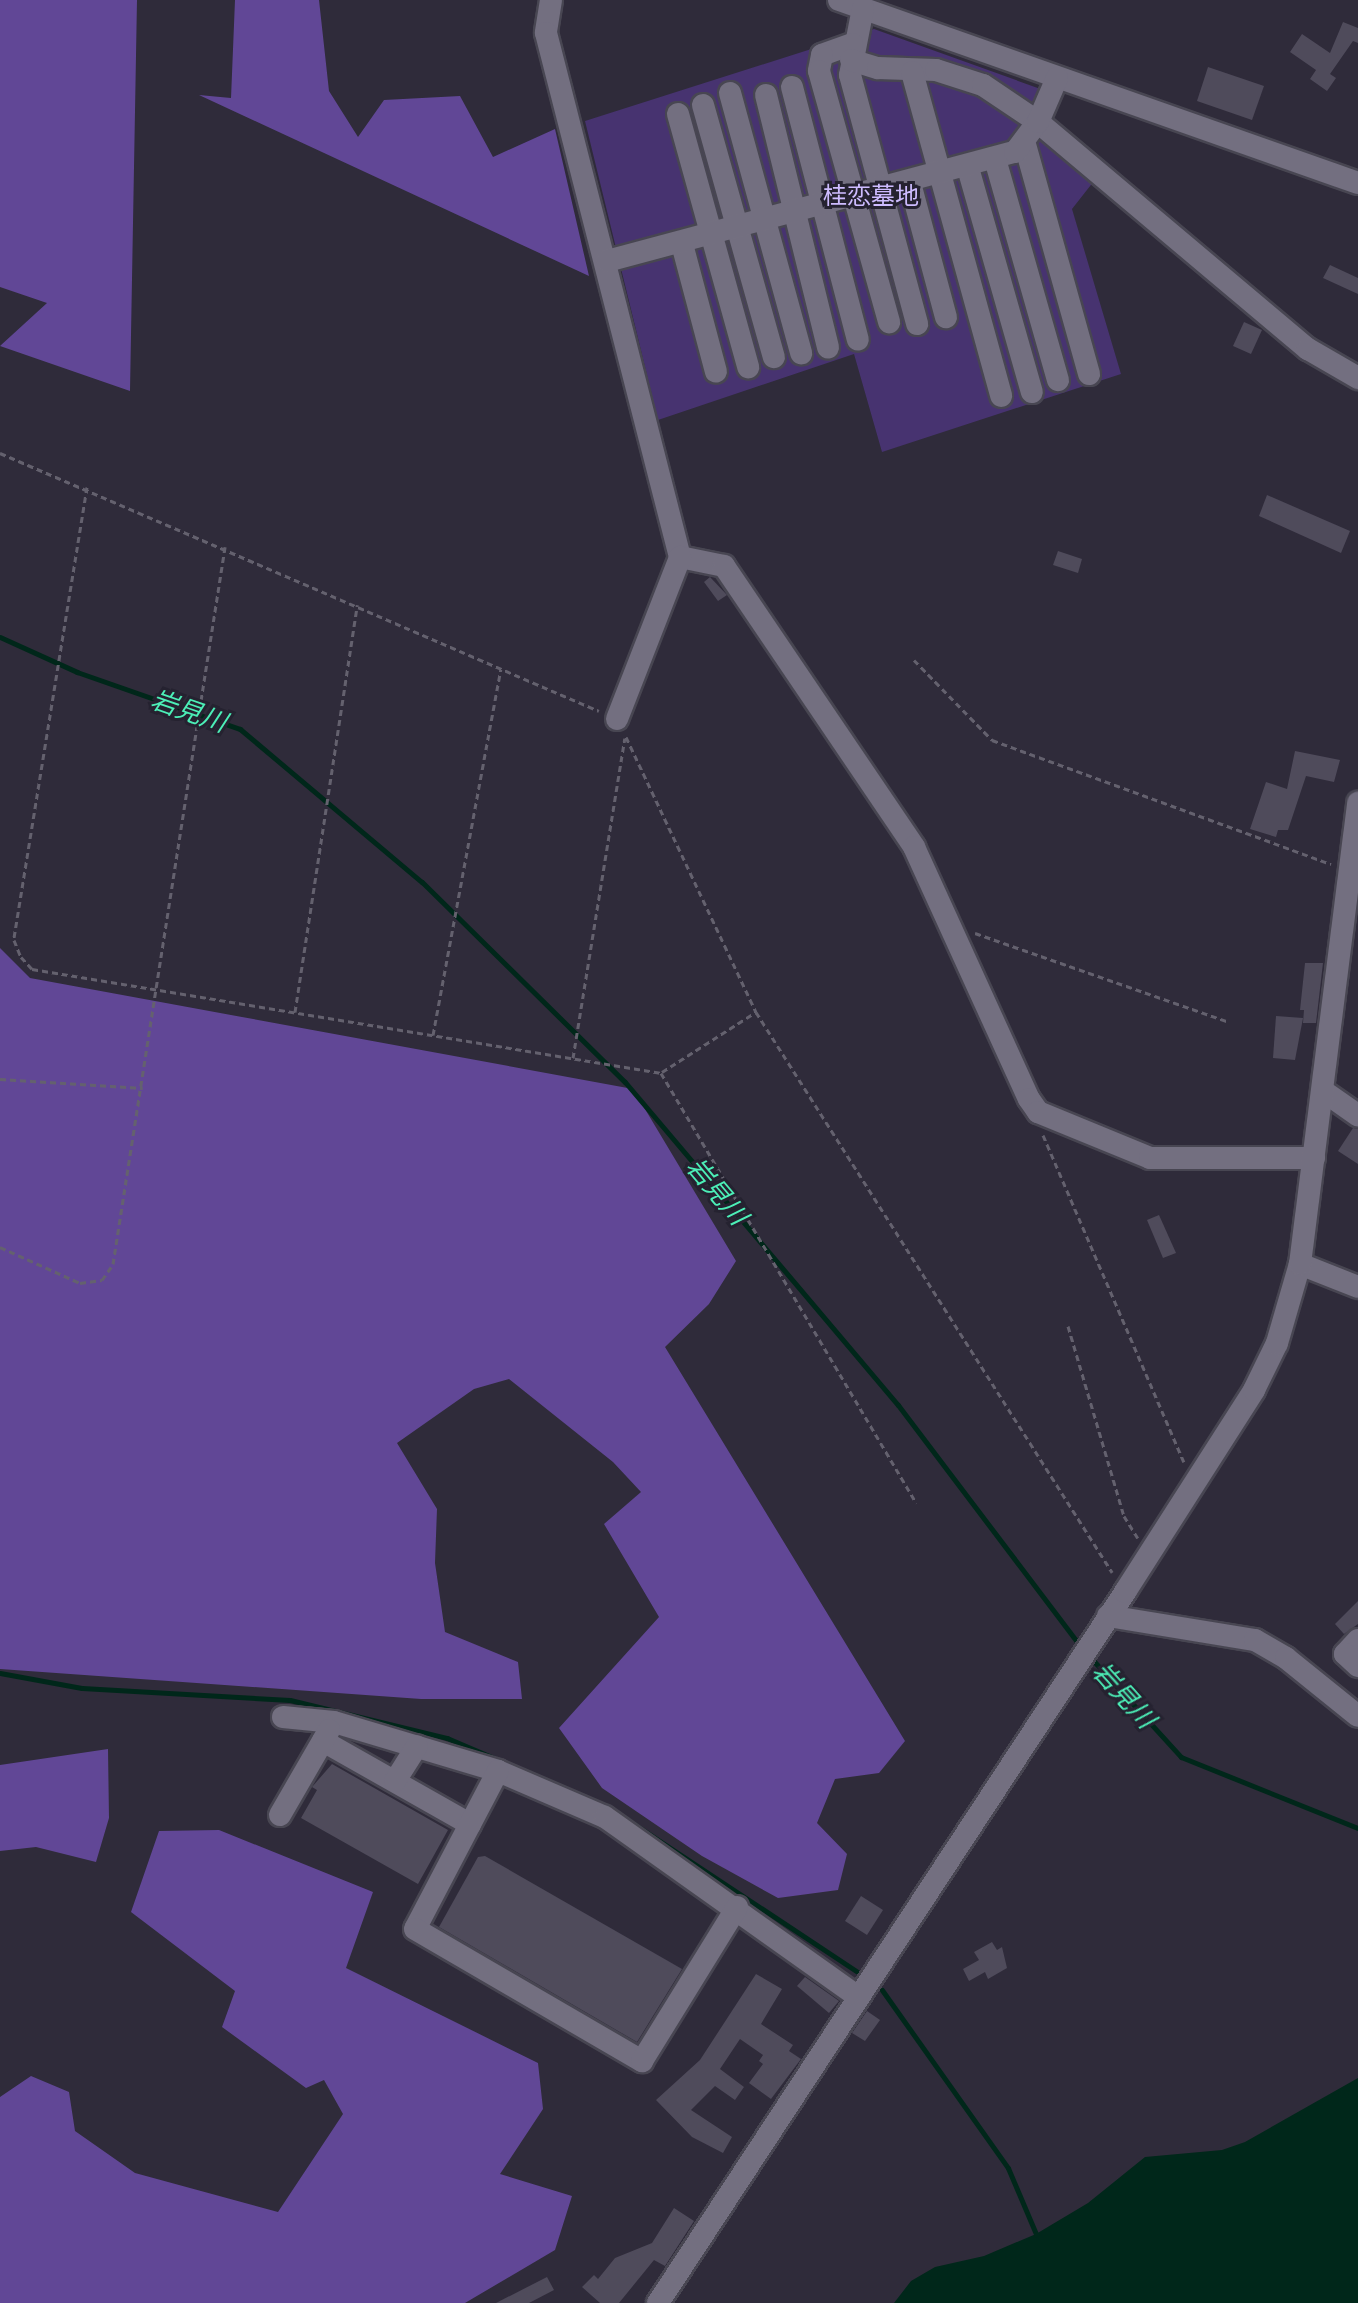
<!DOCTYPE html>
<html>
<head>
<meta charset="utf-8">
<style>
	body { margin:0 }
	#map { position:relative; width:1358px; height:2303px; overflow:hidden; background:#2f2b3a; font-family:"PT Sans Narrow","Noto Sans JP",sans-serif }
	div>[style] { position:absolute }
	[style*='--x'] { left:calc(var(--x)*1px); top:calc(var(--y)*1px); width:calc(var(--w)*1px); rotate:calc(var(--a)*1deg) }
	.green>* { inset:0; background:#473370 }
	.forest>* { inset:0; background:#614796 }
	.water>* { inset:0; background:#00271a }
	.stream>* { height:5px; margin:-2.5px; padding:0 2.5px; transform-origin:2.5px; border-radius:2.5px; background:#00271a }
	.building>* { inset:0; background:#4f4b5b }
	.path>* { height:3px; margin-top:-1.5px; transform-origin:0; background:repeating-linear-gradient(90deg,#64616e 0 6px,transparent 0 10px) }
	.roads { filter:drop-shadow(2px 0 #484652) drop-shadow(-2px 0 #484652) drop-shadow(0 2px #484652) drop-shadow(0 -2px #484652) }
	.minor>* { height:22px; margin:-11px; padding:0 11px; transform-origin:11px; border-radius:11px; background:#736f80 }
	span { translate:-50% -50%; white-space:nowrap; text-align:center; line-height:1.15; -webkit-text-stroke:6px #252230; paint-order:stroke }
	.park-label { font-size:24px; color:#cebcff }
	.water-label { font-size:26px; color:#4cefb7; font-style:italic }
</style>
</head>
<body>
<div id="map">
	<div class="green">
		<i style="clip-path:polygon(874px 29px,1060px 96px,1045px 137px,1094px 181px,1072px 209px,1121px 374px,882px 452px,854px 354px,658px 420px,585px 121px)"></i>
	</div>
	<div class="forest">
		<i style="clip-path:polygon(0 0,137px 0,130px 391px,0 346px,47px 303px,0 287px)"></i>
		<i style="clip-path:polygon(235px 0,319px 0,329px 91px,358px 137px,384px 100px,460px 96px,493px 157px,555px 129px,589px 276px,199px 95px,231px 98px)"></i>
		<i style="clip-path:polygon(0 948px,30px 978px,633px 1089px,736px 1261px,709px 1304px,665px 1347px,905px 1741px,879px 1773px,835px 1779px,817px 1823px,847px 1854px,838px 1890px,778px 1898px,702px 1856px,602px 1788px,559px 1728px,659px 1617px,604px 1524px,641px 1492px,613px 1462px,509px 1379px,474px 1389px,397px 1443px,437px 1509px,435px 1563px,445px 1632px,518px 1662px,522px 1699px,421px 1699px,0 1669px)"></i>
		<i style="clip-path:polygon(108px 1749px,109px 1818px,96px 1862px,36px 1847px,0 1851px,0 1765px)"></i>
		<i style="clip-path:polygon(219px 1830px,373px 1892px,346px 1968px,538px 2063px,543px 2109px,500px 2174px,572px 2196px,555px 2250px,465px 2303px,0 2303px,0 2097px,31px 2076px,69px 2092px,75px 2131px,135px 2173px,278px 2212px,343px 2114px,324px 2080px,306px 2088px,222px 2027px,235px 1991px,131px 1912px,159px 1831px)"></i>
	</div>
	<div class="water">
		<i style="clip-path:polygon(1358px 2078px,1358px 2303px,894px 2303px,911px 2281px,935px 2267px,984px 2256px,1036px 2234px,1088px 2203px,1145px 2157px,1222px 2150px,1245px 2142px)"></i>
	</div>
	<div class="stream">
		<i style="--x:0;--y:637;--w:85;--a:24.4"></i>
		<i style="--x:77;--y:672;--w:173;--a:19.3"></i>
		<i style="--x:240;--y:729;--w:238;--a:40.1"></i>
		<i style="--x:422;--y:882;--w:285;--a:44.6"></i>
		<i style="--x:625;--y:1082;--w:423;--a:49.8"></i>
		<i style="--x:898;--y:1405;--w:303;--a:52.9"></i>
		<i style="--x:1091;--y:1658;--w:134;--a:47.7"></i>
		<i style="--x:1181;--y:1757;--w:191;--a:21.9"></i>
		<i style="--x:0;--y:1673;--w:83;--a:10.4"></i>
		<i style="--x:82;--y:1688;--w:208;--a:3.3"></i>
		<i style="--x:290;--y:1700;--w:162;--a:13.6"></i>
		<i style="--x:447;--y:1738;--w:177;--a:23.2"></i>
		<i style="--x:625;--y:1818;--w:279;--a:33.5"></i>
		<i style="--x:882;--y:1990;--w:218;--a:54.7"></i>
		<i style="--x:1008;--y:2168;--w:72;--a:67"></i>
	</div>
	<div class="building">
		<i style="clip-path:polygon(1343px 22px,1358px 28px,1358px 43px,1353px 41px,1330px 74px,1336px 78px,1327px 91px,1310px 79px,1316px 70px,1290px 52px,1302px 34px,1330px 53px)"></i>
		<i style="clip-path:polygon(1208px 67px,1264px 86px,1252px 120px,1197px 101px)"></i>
		<i style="clip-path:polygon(1330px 265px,1358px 278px,1358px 294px,1323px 278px)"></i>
		<i style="clip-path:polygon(1244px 322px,1262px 330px,1251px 354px,1233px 346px)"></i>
		<i style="clip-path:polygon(1267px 495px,1350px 531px,1341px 553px,1259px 516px)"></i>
		<i style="clip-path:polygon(1058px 551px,1082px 559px,1078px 573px,1053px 565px)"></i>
		<i style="clip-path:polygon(710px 577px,727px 595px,718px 601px,704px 582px)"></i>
		<i style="clip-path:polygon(1295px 751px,1340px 760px,1334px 782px,1306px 776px,1288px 830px,1278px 830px,1276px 837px,1250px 829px,1266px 782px,1287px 789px)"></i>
		<i style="clip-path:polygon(1305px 963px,1323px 963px,1316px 1023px,1303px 1023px,1304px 1010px,1300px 1010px)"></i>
		<i style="clip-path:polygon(1276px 1016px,1303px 1018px,1295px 1060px,1273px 1058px)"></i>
		<i style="clip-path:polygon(1353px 1128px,1358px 1129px,1358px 1164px,1338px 1151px)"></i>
		<i style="clip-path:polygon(1159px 1215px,1176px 1253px,1163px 1258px,1147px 1220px)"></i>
		<i style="clip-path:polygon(1358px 1601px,1358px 1624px,1344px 1634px,1335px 1624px)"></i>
		<i style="clip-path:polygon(332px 1764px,448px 1830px,418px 1884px,301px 1818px,317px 1790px,312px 1787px)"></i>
		<i style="clip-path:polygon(485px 1856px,682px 1969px,637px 2042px,439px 1927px,478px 1857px)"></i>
		<i style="clip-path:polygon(861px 1896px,883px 1910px,867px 1935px,845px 1921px)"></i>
		<i style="clip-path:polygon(992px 1942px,997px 1950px,1002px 1947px,1007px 1968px,988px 1979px,985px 1972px,969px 1981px,963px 1969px,979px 1960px,974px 1952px)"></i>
		<i style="clip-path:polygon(756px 1974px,782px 1989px,761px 2024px,793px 2045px,789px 2051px,801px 2059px,771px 2099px,749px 2083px,763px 2064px,759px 2061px,763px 2055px,740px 2039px,720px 2069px,744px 2087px,735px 2100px,715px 2086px,691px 2110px,732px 2137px,723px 2153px,692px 2137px,656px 2100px,700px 2060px)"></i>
		<i style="clip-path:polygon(805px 1977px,839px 2001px,829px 2013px,797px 1986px)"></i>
		<i style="clip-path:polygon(867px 2011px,880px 2020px,865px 2041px,852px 2033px)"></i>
		<i style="clip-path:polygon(674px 2208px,694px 2221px,665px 2266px,654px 2260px,619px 2303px,600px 2303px,582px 2287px,594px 2275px,598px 2279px,615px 2258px,652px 2243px)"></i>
		<i style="clip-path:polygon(547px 2277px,554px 2290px,529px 2303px,496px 2303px)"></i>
	</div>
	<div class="path">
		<i style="--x:0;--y:453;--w:652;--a:23.3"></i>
		<i style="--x:87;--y:487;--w:459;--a:99.2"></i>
		<i style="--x:14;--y:940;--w:18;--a:68"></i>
		<i style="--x:21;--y:957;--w:16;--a:47"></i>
		<i style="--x:32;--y:969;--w:638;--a:9.39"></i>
		<i style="--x:661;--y:1073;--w:500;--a:59.3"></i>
		<i style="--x:914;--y:660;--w:112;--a:45.7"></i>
		<i style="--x:992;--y:740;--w:361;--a:20.1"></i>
		<i style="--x:626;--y:737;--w:304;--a:64.7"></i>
		<i style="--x:756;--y:1012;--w:664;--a:57.56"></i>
		<i style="--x:975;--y:933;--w:269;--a:19.3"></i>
		<i style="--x:295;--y:1012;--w:412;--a:-81.3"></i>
		<i style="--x:433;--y:1035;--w:372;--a:-79.5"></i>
		<i style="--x:573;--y:1058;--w:324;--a:-80.8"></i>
		<i style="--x:662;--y:1072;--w:112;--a:-32.6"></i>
		<i style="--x:0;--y:1079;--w:143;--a:3.6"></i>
		<i style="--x:1043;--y:1135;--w:356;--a:66.7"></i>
		<i style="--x:0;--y:1247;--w:88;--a:24.2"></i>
		<i style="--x:80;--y:1283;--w:22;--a:-8"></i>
		<i style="--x:102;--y:1280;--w:19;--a:-55"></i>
		<i style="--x:113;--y:1264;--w:726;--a:-81.12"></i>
		<i style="--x:1068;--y:1326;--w:198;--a:73.6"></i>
		<i style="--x:1124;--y:1516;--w:26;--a:58"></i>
	</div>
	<div class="roads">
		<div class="minor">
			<i style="--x:551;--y:0;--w:33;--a:99"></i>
			<i style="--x:546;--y:33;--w:541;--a:75.66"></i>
			<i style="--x:680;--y:557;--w:45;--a:11.6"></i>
			<i style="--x:724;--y:566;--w:339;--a:55.9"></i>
			<i style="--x:914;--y:847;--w:277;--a:65.5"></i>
			<i style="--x:1029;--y:1099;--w:16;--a:55"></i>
			<i style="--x:1038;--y:1112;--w:121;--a:22.3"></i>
			<i style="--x:1150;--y:1158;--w:164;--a:0"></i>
			<i style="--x:839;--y:0;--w:550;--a:19.42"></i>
			<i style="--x:863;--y:8;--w:68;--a:101"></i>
			<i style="--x:850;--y:75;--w:258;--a:74.9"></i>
			<i style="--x:852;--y:44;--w:32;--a:160"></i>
			<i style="--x:822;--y:55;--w:16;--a:101"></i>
			<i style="--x:819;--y:71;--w:261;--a:74.4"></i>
			<i style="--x:851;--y:60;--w:28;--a:17"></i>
			<i style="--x:878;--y:68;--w:58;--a:2"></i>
			<i style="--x:936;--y:70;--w:49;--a:17.7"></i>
			<i style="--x:983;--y:85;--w:66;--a:33.9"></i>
			<i style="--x:1038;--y:122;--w:353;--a:40.1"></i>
			<i style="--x:1308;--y:349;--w:58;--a:30.1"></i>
			<i style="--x:912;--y:72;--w:336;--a:74.6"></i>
			<i style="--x:792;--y:87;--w:261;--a:75.4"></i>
			<i style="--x:730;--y:93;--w:270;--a:74.7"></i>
			<i style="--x:766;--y:95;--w:260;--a:76.2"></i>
			<i style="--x:703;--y:105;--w:262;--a:74.3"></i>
			<i style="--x:678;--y:114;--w:263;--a:74.5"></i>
			<i style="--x:1024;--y:141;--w:242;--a:74.4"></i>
			<i style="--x:995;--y:159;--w:230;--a:74.1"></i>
			<i style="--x:968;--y:168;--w:233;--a:74.1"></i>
			<i style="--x:910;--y:183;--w:139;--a:75"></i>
			<i style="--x:682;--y:244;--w:132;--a:75.1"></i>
			<i style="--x:607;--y:261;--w:422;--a:-15"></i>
			<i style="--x:1015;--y:152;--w:38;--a:-53"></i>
			<i style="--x:1038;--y:122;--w:48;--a:-66.6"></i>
			<i style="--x:617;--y:719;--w:174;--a:-68.7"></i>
			<i style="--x:1326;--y:1093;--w:39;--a:35"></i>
			<i style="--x:1300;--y:1264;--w:62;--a:21.6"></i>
			<i style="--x:1108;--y:1616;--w:149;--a:9.3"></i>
			<i style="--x:1255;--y:1640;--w:36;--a:30"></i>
			<i style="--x:1286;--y:1658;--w:92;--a:38.9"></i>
			<i style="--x:1358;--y:1640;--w:19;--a:133"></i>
			<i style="--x:1345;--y:1654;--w:18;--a:43"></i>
			<i style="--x:283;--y:1717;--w:51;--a:5.6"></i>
			<i style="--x:334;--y:1722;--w:171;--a:16.6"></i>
			<i style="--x:498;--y:1771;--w:116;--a:23.3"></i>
			<i style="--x:605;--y:1817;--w:309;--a:35.4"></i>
			<i style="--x:323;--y:1741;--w:169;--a:29.5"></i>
			<i style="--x:498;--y:1771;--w:178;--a:117.7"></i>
			<i style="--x:415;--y:1929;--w:263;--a:30.2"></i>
			<i style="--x:642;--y:2061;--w:181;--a:-58.3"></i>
			<i style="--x:395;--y:1781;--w:41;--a:-57.8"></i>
			<i style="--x:280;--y:1815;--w:98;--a:-60"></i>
			<i style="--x:658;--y:2303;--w:851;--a:-56.7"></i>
			<i style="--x:1125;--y:1592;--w:240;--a:-57.4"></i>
			<i style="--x:1254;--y:1390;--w:52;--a:-63.9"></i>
			<i style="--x:1277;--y:1343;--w:82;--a:-73.8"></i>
			<i style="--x:1300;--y:1264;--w:465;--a:-82.8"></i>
		</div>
	</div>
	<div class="park-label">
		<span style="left:871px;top:196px">桂恋墓地</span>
	</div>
	<div class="water-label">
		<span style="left:189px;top:711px;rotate:19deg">岩見川</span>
		<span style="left:717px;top:1191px;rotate:50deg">岩見川</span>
		<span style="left:1124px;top:1695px;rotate:48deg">岩見川</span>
	</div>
</div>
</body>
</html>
